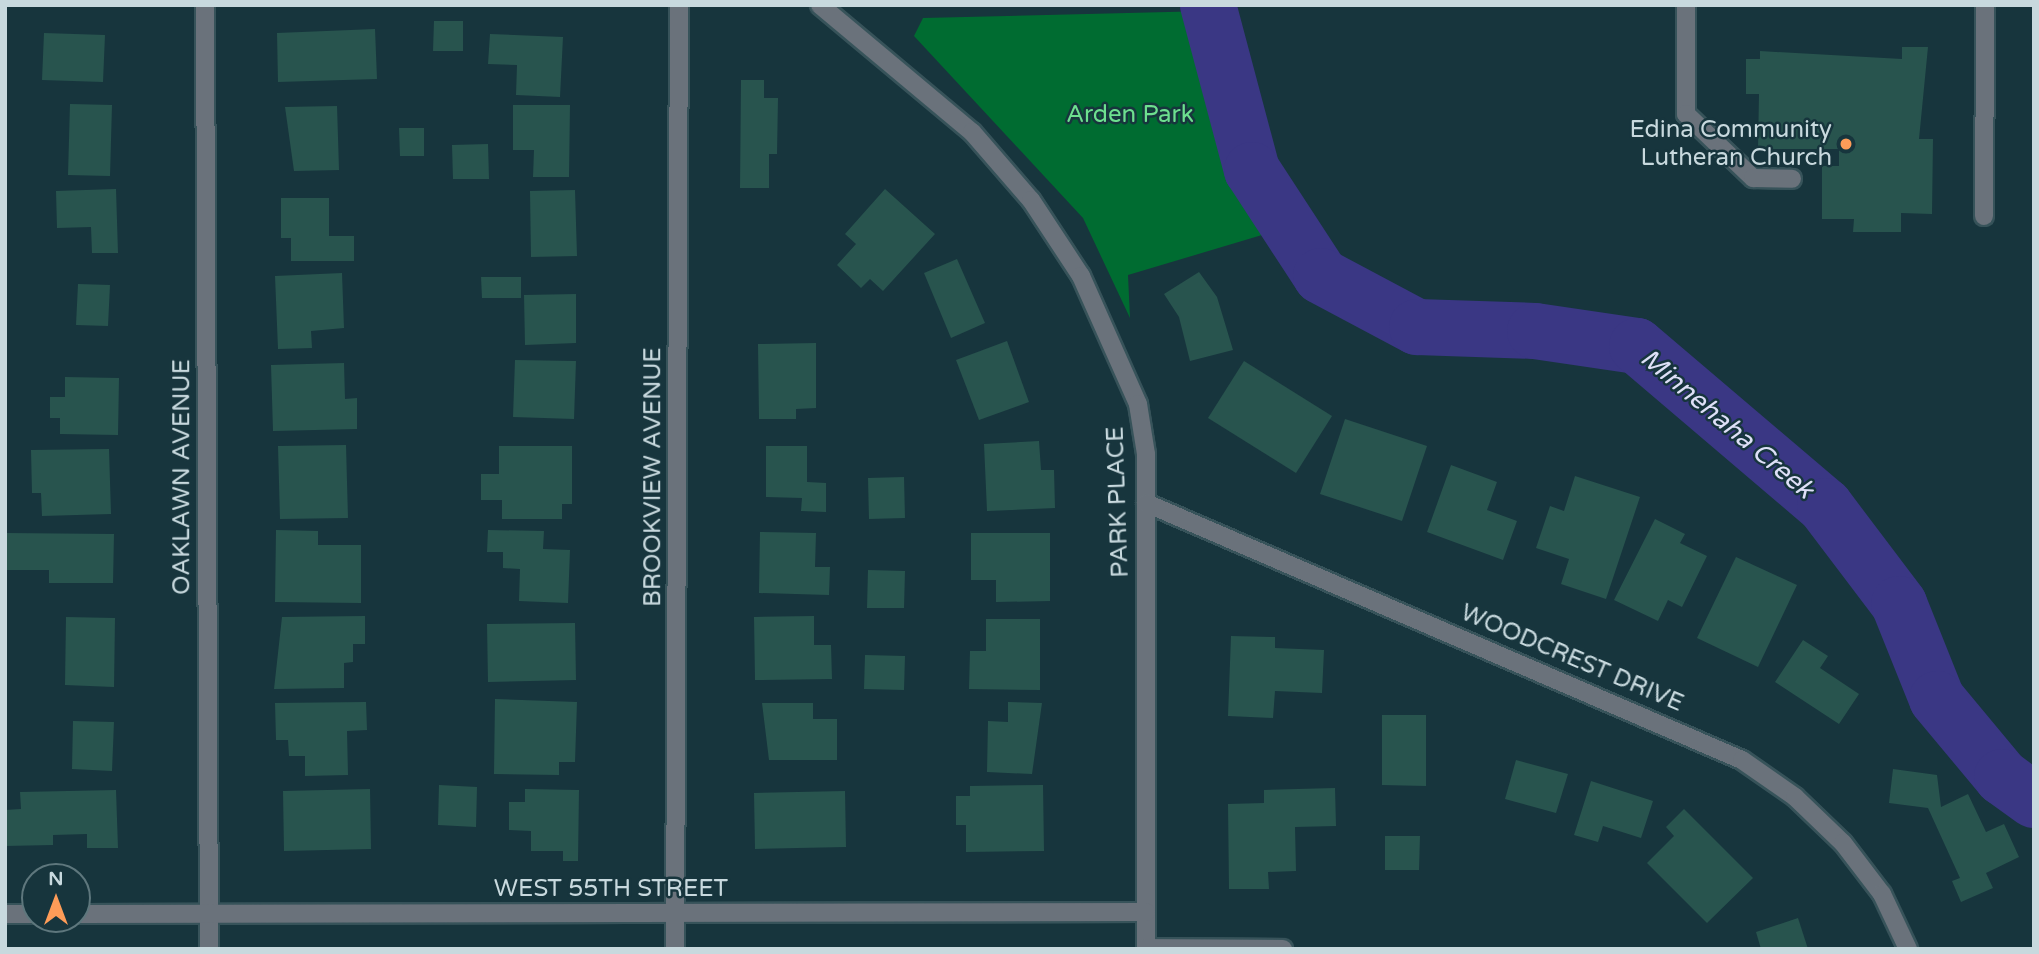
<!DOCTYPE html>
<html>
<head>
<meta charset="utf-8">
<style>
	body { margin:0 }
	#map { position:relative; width:2039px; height:954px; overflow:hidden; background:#17353d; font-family:"Varela Round",sans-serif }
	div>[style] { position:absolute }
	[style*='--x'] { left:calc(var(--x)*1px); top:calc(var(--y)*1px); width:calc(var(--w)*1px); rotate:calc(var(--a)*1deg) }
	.green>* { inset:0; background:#006c31 }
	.river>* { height:56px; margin:-28px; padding:0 28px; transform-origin:28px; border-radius:28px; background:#3a3784 }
	.building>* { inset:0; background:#28544e }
	.roads { filter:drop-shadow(2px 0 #37535a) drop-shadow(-2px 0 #37535a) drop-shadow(0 2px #37535a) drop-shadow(0 -2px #37535a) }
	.minor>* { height:18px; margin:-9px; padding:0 9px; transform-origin:9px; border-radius:9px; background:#6a727b }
	.dots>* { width:19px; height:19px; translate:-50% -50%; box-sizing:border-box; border:4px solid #17353d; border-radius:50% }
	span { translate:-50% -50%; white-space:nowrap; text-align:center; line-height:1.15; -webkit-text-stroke:5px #17353d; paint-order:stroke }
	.park-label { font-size:24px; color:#6de08f }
	.poi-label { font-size:24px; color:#c8d9de }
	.right { translate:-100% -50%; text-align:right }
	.street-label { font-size:24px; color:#c8d9de }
	.water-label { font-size:26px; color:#dee0f7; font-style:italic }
	.frame { position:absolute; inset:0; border:7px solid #c8d9de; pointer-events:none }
	.north { position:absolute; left:21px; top:863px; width:70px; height:70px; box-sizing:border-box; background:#17353d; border:2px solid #5e777d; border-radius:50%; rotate:0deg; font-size:19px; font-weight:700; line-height:28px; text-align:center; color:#c8d9de }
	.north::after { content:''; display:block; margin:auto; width:24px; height:32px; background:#fe9c58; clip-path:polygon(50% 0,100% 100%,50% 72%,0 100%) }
</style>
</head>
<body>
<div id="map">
	<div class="green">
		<i style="clip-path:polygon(1209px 11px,1252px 170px,1289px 227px,1128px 275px,1130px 318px,1083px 218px,914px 36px,923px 18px)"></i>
	</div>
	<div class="river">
		<i style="--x:1208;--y:5;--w:171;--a:75.1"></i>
		<i style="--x:1252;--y:170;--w:126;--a:56.9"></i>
		<i style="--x:1321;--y:276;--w:109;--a:28"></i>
		<i style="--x:1417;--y:327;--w:118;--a:1.9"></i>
		<i style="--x:1535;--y:331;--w:103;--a:8.4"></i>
		<i style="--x:1637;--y:346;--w:247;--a:40.4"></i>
		<i style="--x:1825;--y:506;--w:123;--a:52.9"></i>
		<i style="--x:1899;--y:604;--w:102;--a:68.2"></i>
		<i style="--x:1937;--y:699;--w:102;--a:50.2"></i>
		<i style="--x:2002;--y:777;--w:39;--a:36"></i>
	</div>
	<div class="building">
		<i style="clip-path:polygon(434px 21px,463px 21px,463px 51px,433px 51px)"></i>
		<i style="clip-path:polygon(375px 29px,377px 79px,278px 82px,277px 33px)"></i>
		<i style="clip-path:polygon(44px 33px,105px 35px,103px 82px,42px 80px)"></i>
		<i style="clip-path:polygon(490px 34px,563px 37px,560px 97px,516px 95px,517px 65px,488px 64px)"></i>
		<i style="clip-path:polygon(1902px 47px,1928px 47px,1919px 139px,1933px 139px,1932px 214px,1901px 213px,1901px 232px,1853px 232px,1854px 219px,1822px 219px,1822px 166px,1839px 166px,1839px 149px,1758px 149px,1759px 94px,1746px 94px,1746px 59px,1760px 59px,1760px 51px,1902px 59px)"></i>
		<i style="clip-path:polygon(741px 80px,764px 80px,764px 98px,778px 98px,777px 154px,769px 154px,769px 188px,740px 188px)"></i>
		<i style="clip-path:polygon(70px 104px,112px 105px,110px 176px,68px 175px)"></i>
		<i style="clip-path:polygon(513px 105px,570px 105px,569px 177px,533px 177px,534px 150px,513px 150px)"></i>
		<i style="clip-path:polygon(337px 106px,339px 170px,294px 171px,285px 107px)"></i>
		<i style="clip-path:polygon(399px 128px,424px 128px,424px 156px,400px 156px)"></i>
		<i style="clip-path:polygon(488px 144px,489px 179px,453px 179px,452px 145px)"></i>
		<i style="clip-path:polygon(116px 189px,118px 253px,92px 253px,91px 227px,57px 228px,56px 191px)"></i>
		<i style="clip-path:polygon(885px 189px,935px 234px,883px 291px,870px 279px,861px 288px,837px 265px,856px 244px,845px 234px)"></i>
		<i style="clip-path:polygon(575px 190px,577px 256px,531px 257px,530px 191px)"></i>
		<i style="clip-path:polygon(281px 198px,329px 198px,329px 236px,354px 236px,354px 261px,291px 261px,291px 238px,281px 238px)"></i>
		<i style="clip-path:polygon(957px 259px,985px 323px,951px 338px,924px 273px)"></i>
		<i style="clip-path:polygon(1199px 272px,1217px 297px,1233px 350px,1190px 361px,1179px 317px,1164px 294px)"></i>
		<i style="clip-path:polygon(342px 273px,344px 328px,311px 331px,312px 348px,278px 349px,275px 276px)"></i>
		<i style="clip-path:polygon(481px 277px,521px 277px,521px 298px,482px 298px)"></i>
		<i style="clip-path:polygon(78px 284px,110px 285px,108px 326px,76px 325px)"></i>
		<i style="clip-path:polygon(576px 294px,576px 343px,525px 345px,524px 295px)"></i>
		<i style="clip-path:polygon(1007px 341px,1029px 402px,979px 420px,956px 360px)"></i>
		<i style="clip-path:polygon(816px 343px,816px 408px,796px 409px,796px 419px,759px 419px,758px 344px)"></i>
		<i style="clip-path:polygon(515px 360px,576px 361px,574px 419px,513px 417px)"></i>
		<i style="clip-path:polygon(1244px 361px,1332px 416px,1296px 473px,1208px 418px)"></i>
		<i style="clip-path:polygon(344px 363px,345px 399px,357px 398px,357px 429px,273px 431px,271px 365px)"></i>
		<i style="clip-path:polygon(65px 377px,119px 378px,118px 435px,60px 434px,60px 418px,50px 418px,50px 397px,65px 397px)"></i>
		<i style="clip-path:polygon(1345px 419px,1427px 446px,1402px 521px,1320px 494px)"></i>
		<i style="clip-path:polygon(1039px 441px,1041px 470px,1054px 470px,1055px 508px,987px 511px,984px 444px)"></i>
		<i style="clip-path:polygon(346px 445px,348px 518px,280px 519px,278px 446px)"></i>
		<i style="clip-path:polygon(499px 446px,572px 446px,572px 504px,562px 504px,562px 519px,502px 519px,502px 500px,481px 500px,481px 474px,499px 474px)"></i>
		<i style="clip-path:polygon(766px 446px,807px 446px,807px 482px,826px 483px,826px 512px,801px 511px,802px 498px,766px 497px)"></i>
		<i style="clip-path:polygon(109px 449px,111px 514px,42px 516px,41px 493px,32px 493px,31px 450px)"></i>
		<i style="clip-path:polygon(1451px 465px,1497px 482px,1487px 510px,1517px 521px,1503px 560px,1427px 532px)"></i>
		<i style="clip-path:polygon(1575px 476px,1640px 497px,1606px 599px,1561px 584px,1569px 559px,1536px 548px,1550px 506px,1564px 511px)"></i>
		<i style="clip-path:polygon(904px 477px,905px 518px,869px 519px,868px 478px)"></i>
		<i style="clip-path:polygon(1655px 519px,1685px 534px,1680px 543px,1707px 556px,1682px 607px,1668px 600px,1658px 621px,1614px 600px)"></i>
		<i style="clip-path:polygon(276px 530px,318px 531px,318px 545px,361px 545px,361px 603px,275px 602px)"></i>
		<i style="clip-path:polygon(488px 530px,544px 531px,543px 549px,570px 550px,568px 603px,519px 601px,520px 569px,503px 568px,503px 552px,487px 552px)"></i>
		<i style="clip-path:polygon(760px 532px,816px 533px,815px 567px,830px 567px,829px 595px,759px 593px)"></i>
		<i style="clip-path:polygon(5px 533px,114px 534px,113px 583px,49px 583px,49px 570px,5px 570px)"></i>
		<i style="clip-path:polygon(971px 533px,1050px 533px,1050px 601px,996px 602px,996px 580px,971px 580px)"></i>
		<i style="clip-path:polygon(1736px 557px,1797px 585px,1758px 667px,1697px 638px)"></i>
		<i style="clip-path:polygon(868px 570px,905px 571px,904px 608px,867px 608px)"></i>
		<i style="clip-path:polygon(365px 616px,365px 644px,353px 644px,353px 662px,344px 663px,344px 688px,274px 689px,282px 617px)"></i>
		<i style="clip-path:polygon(814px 616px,814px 645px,831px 645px,832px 679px,755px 680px,754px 617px)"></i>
		<i style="clip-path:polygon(66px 617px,115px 618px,114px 687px,65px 685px)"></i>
		<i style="clip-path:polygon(986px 619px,1040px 619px,1040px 690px,969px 689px,970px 651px,986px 651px)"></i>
		<i style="clip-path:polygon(575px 623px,576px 680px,488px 682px,487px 624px)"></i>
		<i style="clip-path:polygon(1231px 636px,1275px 637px,1275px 648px,1324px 650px,1322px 693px,1275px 691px,1273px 718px,1228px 716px)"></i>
		<i style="clip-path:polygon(1803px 640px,1828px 656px,1820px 668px,1859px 694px,1839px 724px,1775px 682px)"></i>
		<i style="clip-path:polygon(865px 655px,905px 656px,904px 690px,864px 689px)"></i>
		<i style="clip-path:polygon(495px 699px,577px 702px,575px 762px,559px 762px,559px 775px,494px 774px)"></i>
		<i style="clip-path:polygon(366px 702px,367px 730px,347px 731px,348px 775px,305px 776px,305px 756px,289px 756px,288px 740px,276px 740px,275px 703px)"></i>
		<i style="clip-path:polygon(1008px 702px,1042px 703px,1032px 774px,987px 772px,988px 721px,1008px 722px)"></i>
		<i style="clip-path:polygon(762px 703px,813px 703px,813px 719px,837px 719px,837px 760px,769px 760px)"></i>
		<i style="clip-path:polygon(1382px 715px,1426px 715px,1426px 786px,1382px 785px)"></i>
		<i style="clip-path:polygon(73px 721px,114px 722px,112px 771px,72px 769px)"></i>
		<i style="clip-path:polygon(1516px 760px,1568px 774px,1556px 813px,1505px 799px)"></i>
		<i style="clip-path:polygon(1893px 769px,1937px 775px,1941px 807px,1968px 794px,1986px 832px,2004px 824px,2019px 857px,1986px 873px,1993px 888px,1961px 902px,1952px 881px,1960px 878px,1928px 808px,1889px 803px)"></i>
		<i style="clip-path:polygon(1591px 781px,1653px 801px,1641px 838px,1603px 826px,1598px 842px,1574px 835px)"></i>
		<i style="clip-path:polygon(439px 785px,477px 787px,476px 827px,438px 825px)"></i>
		<i style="clip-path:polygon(1043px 785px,1044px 851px,966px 852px,966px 825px,956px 825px,956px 796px,970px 796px,970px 786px)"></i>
		<i style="clip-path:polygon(1335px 788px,1336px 826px,1295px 827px,1296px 871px,1268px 872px,1269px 889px,1229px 889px,1228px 804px,1264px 803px,1264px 790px)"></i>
		<i style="clip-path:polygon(370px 789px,371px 849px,284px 851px,283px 791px)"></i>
		<i style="clip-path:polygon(525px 789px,579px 790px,578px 861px,563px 861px,563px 851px,531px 851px,531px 831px,509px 830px,509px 802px,525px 802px)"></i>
		<i style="clip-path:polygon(116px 790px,118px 848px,87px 848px,87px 834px,53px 835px,53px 845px,5px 846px,5px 810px,21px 809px,20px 792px)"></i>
		<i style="clip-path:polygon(845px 791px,846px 847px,755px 849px,754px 793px)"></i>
		<i style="clip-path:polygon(1684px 809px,1753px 878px,1707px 923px,1647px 863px,1674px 836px,1666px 827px)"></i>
		<i style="clip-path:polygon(1385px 836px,1420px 836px,1419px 870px,1385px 870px)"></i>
		<i style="clip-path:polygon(1798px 918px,1808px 949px,1761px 949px,1756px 932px)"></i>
	</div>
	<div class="roads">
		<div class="minor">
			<i style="--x:205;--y:5;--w:944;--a:89.76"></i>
			<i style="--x:820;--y:5;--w:198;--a:39.9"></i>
			<i style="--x:972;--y:132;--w:90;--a:49.1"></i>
			<i style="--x:1031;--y:200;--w:91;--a:56.7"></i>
			<i style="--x:1081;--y:276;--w:140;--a:66"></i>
			<i style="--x:1138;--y:404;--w:51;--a:80.9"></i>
			<i style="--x:1146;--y:454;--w:495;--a:90"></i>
			<i style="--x:1686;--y:5;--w:109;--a:90"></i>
			<i style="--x:1686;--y:114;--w:93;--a:43.7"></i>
			<i style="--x:1753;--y:178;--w:39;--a:1"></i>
			<i style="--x:1984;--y:216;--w:211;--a:-89.7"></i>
			<i style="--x:1146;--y:503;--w:649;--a:23.33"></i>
			<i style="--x:1742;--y:760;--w:65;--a:34.9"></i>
			<i style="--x:1795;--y:797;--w:66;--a:43.8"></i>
			<i style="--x:1843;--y:843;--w:64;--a:52.6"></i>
			<i style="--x:1882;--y:894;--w:61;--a:64.7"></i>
			<i style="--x:5;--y:914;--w:30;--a:0"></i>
			<i style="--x:77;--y:914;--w:1069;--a:-0.11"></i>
			<i style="--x:1146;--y:948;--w:137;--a:0.4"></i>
			<i style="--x:675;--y:949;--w:944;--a:-89.76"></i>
		</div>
	</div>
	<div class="dots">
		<i style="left:1846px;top:144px;background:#fe9c58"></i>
	</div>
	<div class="park-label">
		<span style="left:1130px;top:115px">Arden Park</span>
	</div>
	<div class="poi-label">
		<span class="right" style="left:1832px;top:144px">Edina Community<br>Lutheran Church</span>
	</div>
	<div class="street-label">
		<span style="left:182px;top:477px;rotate:-90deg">OAKLAWN AVENUE</span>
		<span style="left:653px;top:477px;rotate:-90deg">BROOKVIEW AVENUE</span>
		<span style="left:1118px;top:502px;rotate:-92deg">PARK PLACE</span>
		<span style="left:1572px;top:658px;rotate:23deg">WOODCREST DRIVE</span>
		<span style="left:611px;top:889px">WEST 55TH STREET</span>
	</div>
	<div class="water-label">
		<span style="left:1727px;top:424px;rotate:40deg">Minnehaha Creek</span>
	</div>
	<div class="frame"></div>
	<div class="north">N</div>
</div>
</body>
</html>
